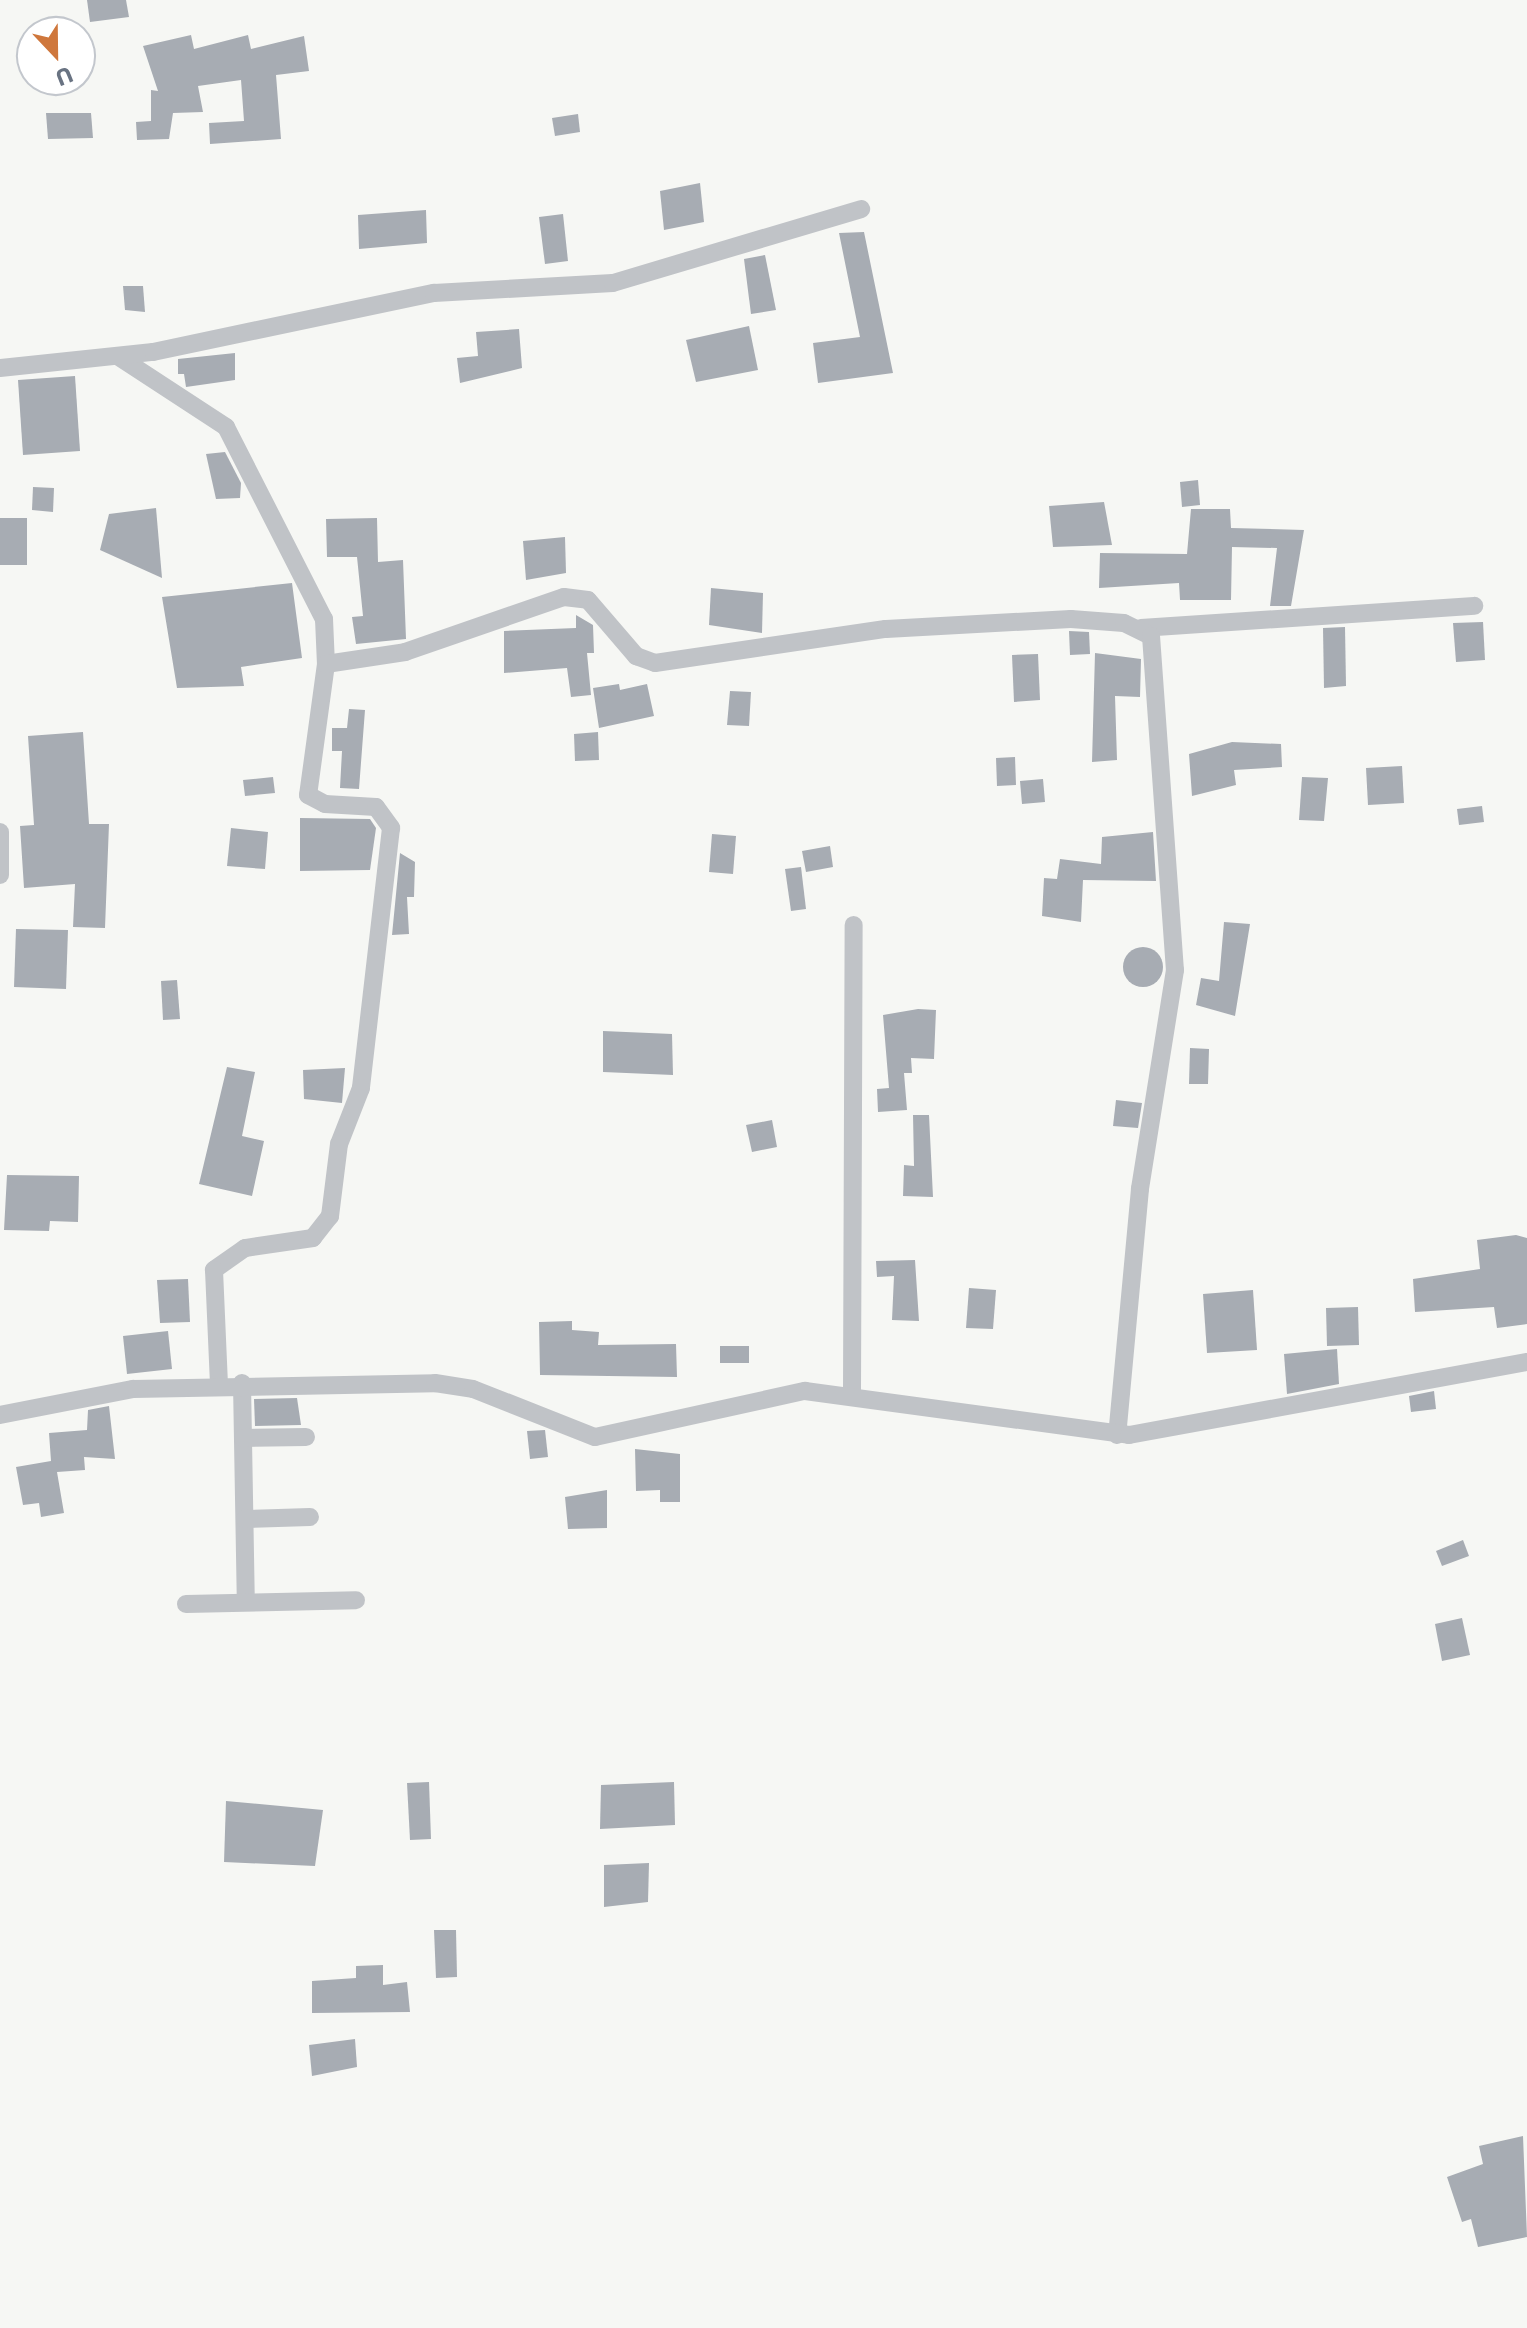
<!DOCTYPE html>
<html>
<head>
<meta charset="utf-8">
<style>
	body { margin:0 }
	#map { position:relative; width:1527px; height:2328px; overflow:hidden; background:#f6f7f4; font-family:Commissioner,sans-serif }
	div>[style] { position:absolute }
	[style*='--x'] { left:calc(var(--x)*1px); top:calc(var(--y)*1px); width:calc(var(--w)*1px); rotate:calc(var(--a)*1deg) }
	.building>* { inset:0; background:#a7acb3 }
	.round { border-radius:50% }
	.street>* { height:18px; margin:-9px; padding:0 9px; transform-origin:9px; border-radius:9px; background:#c0c3c7 }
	span { translate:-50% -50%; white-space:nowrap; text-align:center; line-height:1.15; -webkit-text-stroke:8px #fff; paint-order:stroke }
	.north { position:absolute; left:16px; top:16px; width:80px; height:80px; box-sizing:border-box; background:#fff; border:2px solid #c3c7cd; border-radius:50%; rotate:158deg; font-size:22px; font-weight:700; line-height:32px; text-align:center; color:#697382 }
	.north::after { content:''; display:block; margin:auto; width:28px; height:36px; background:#cf773c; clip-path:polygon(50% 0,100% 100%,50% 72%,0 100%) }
</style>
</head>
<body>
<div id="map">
	<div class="building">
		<i style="clip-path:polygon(87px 0,126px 0,129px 17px,90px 22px)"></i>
		<i style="clip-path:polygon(191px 35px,194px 49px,248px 35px,251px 49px,304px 36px,309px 71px,276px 75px,281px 139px,210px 144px,209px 123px,244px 121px,241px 80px,198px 86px,203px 112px,173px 113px,169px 139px,137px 140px,136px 122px,151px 121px,151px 90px,158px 91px,143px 46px)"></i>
		<i style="clip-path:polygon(46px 113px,91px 113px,93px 138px,48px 139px)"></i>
		<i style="clip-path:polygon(578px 114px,580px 132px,555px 136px,552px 118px)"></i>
		<i style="clip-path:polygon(700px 183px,704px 222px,664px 230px,660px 191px)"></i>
		<i style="clip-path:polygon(426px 210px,427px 243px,359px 249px,358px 215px)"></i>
		<i style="clip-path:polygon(563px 214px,568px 261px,545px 264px,539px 217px)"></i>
		<i style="clip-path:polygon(864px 232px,893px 373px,818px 383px,813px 343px,860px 337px,839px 233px)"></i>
		<i style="clip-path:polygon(765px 255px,776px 310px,751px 314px,744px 259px)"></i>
		<i style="clip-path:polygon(123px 286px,143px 286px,145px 312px,125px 310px)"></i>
		<i style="clip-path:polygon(749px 326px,758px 370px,696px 382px,686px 340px)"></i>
		<i style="clip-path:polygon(519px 329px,522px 368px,460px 383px,457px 358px,478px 356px,476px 332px)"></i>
		<i style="clip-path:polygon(235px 353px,235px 380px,186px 387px,184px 374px,178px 374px,178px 359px)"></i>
		<i style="clip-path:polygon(75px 376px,80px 451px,23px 455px,18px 380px)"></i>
		<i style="clip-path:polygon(225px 452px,241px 483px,240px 498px,216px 499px,206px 454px)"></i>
		<i style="clip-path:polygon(1198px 480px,1200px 505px,1182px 507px,1180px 482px)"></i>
		<i style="clip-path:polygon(33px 487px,54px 488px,53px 512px,32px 510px)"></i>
		<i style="clip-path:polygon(1104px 502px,1112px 545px,1053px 547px,1049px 506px)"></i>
		<i style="clip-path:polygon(156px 508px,162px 578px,100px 550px,109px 514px)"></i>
		<i style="clip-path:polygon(1191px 509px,1230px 509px,1231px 528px,1304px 530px,1291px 606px,1270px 606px,1277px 548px,1232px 547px,1231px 600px,1180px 600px,1179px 583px,1099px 588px,1100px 553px,1187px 554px)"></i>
		<i style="clip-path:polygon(0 518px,27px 518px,27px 565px,0 565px)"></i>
		<i style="clip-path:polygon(377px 518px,378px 562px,403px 560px,406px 639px,356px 644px,352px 617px,363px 616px,357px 557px,327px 557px,326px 519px)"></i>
		<i style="clip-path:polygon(565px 537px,566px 573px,526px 580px,523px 541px)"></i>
		<i style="clip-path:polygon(292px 583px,302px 658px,241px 667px,244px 686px,177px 688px,162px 597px)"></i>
		<i style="clip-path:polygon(711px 588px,763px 593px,762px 633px,709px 625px)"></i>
		<i style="clip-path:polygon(576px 615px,593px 625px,594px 653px,587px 653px,591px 695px,571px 697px,567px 668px,504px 673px,504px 631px,576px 628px)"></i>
		<i style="clip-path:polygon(1483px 622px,1485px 660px,1456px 662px,1453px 623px)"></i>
		<i style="clip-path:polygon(1345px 627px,1346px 686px,1324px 688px,1323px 628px)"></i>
		<i style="clip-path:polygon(1069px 631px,1089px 632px,1090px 654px,1070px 655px)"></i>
		<i style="clip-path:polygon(1095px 653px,1141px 659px,1140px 697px,1115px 696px,1117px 760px,1092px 762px)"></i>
		<i style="clip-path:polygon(1038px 654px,1040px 700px,1014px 702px,1012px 655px)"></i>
		<i style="clip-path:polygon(619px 684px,620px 690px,647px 684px,654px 716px,599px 728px,593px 688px)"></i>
		<i style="clip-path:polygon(730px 691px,751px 692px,749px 726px,727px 725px)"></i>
		<i style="clip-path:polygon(349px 709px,365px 710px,359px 789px,340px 788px,342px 751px,332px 751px,332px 728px,347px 728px)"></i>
		<i style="clip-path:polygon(83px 732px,89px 824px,109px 824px,105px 928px,73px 927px,75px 884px,24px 888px,20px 826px,34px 825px,28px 736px)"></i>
		<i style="clip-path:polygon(598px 732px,599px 760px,575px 761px,574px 734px)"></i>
		<i style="clip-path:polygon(1232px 742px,1281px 744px,1282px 767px,1234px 770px,1236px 785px,1192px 796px,1189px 754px)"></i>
		<i style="clip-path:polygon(1015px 757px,1016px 785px,997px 786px,996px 758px)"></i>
		<i style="clip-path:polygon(1402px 766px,1404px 803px,1368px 805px,1366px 768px)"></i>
		<i style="clip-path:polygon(273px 777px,275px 793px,245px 796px,243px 780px)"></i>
		<i style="clip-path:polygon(1302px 777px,1328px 778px,1324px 821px,1299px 820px)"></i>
		<i style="clip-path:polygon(1043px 779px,1045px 802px,1022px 804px,1020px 781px)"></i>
		<i style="clip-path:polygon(1482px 806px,1484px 822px,1459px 825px,1457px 809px)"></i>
		<i style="clip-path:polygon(300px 818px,370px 819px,376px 828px,370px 870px,300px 871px)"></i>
		<i style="clip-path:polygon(231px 828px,268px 832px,265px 869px,227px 866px)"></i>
		<i style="clip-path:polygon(1153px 832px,1156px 881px,1083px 880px,1081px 922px,1042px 916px,1044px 878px,1057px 879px,1060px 859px,1101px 864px,1102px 837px)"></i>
		<i style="clip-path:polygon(712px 834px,736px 836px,733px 874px,709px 872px)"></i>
		<i style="clip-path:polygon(830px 846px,833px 867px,806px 872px,802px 851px)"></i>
		<i style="clip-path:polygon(400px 853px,415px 862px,414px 897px,407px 897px,409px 934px,392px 935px)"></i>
		<i style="clip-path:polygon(801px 867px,806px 909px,791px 911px,785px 869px)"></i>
		<i style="clip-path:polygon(1224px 922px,1250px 924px,1235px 1016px,1196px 1005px,1201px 978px,1219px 981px)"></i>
		<i style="clip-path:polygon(16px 929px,68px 930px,66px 989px,14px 987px)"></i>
		<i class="round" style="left:1123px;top:947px;width:40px;height:40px"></i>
		<i style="clip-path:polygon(177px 980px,180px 1019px,163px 1020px,161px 981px)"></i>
		<i style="clip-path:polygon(918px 1009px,936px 1010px,934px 1059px,911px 1058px,912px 1073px,904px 1073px,907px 1110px,878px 1112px,877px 1089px,889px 1088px,883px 1015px)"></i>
		<i style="clip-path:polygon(603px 1031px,672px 1034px,673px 1075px,603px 1072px)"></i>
		<i style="clip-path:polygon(1190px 1048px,1209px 1049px,1208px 1084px,1189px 1084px)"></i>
		<i style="clip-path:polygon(227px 1067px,255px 1072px,242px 1136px,264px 1141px,252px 1196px,199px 1184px)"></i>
		<i style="clip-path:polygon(345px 1068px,342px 1103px,304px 1099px,303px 1070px)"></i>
		<i style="clip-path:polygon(1116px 1100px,1142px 1103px,1138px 1128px,1113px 1126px)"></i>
		<i style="clip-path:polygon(913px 1115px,929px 1115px,933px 1197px,903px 1196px,904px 1165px,914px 1166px)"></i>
		<i style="clip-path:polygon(772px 1120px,777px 1147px,752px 1152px,746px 1125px)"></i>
		<i style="clip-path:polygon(7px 1175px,79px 1176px,78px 1222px,50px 1221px,49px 1231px,4px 1230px)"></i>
		<i style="clip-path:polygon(1516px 1235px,1527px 1238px,1527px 1324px,1497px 1328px,1494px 1307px,1415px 1312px,1413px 1279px,1480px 1269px,1477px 1240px)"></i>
		<i style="clip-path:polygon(915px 1260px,919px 1321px,892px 1320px,894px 1276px,877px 1277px,876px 1261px)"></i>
		<i style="clip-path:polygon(188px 1279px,190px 1322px,160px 1323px,157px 1280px)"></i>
		<i style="clip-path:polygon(969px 1288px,996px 1290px,993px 1329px,966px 1328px)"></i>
		<i style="clip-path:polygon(1253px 1290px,1257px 1350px,1207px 1353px,1203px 1294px)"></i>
		<i style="clip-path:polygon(1358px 1307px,1359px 1345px,1327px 1346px,1326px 1308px)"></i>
		<i style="clip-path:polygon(572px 1321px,572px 1330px,599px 1332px,598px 1345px,676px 1344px,677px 1377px,540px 1375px,539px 1322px)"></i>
		<i style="clip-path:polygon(168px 1331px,172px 1369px,127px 1374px,123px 1336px)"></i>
		<i style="clip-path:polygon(720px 1346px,749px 1346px,749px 1363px,720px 1363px)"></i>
		<i style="clip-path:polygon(1337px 1349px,1339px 1384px,1287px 1394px,1284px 1354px)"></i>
		<i style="clip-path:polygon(1434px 1391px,1436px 1409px,1411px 1412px,1409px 1396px)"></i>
		<i style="clip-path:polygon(297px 1398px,301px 1425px,255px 1426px,254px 1399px)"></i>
		<i style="clip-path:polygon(109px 1406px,115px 1459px,84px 1457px,85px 1470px,57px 1472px,64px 1513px,41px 1517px,39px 1503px,23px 1505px,16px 1467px,51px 1461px,49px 1433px,87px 1430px,88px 1410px)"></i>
		<i style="clip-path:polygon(545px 1430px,548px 1457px,530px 1459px,527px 1431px)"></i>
		<i style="clip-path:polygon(635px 1449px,680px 1454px,680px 1502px,660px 1502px,660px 1490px,636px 1491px)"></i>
		<i style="clip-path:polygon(607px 1490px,607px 1528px,568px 1529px,565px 1497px)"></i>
		<i style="clip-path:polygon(1463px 1540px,1469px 1556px,1442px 1566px,1436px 1551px)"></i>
		<i style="clip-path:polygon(1462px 1618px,1470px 1655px,1442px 1661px,1435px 1624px)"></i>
		<i style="clip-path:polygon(429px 1782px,431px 1839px,410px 1840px,407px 1783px)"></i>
		<i style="clip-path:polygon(674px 1782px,675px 1825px,600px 1829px,601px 1785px)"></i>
		<i style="clip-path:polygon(226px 1801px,323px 1810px,315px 1866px,224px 1862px)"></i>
		<i style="clip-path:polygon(649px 1863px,648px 1902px,604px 1907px,604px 1865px)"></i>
		<i style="clip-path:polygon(434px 1930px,456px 1930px,457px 1977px,436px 1978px)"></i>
		<i style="clip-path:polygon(383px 1965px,383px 1985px,407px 1982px,410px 2012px,312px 2013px,312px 1981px,356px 1978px,356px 1966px)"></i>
		<i style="clip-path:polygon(355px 2039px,357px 2067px,312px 2076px,309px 2045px)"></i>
		<i style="clip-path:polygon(1523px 2136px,1527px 2237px,1478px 2247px,1471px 2219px,1462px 2222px,1447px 2177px,1483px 2164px,1479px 2146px)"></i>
	</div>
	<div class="street">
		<i style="--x:119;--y:357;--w:128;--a:33.2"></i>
		<i style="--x:226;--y:427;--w:216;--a:63"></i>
		<i style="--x:324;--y:619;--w:45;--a:87.5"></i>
		<i style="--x:326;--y:664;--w:132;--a:97.8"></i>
		<i style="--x:308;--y:795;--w:19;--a:28"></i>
		<i style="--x:325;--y:804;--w:51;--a:3.4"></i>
		<i style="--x:376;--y:807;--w:26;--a:54"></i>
		<i style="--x:391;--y:828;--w:262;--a:96.6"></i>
		<i style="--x:361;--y:1088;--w:60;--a:111.4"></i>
		<i style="--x:339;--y:1144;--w:73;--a:97.1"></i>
		<i style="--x:330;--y:1216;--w:28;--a:128"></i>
		<i style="--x:313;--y:1238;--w:69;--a:171.6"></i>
		<i style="--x:245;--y:1248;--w:38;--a:145"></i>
		<i style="--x:214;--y:1270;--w:115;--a:87.5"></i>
		<i style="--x:0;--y:368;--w:154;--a:-6"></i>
		<i style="--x:153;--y:352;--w:287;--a:-11.9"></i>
		<i style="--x:434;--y:293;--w:179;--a:-3.2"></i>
		<i style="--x:613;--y:283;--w:259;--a:-16.6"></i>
		<i style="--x:1141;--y:628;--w:334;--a:-3.8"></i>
		<i style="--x:326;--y:664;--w:80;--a:-8.6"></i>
		<i style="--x:405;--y:652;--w:168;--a:-19.1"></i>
		<i style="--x:564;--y:597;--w:24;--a:7"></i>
		<i style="--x:588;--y:600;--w:74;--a:49.4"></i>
		<i style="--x:636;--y:656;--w:20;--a:20"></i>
		<i style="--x:655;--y:663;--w:233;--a:-8.4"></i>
		<i style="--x:886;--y:629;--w:185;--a:-3.1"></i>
		<i style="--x:1071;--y:619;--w:53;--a:4.3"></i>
		<i style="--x:1124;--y:623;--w:30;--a:26"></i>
		<i style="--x:1151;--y:636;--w:335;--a:85.9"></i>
		<i style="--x:1175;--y:970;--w:222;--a:99.1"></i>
		<i style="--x:1140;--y:1189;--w:247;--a:95.3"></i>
		<i style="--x:0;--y:832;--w:43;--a:90"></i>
		<i style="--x:242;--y:1383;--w:219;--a:89"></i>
		<i style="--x:852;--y:1393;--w:468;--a:-89.8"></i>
		<i style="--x:0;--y:1415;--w:136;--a:-11.1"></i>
		<i style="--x:133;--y:1389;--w:302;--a:-1.1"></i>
		<i style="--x:435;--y:1383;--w:38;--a:9"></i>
		<i style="--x:473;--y:1389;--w:131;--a:21.5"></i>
		<i style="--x:595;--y:1437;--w:215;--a:-12.4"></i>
		<i style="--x:805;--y:1391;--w:327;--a:7.7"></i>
		<i style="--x:1129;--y:1435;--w:405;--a:-10.4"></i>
		<i style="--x:243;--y:1438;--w:63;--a:-0.9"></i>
		<i style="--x:245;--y:1519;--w:65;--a:-1.8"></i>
		<i style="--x:186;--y:1604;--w:170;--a:-1.3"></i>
	</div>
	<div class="north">U</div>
</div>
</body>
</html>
